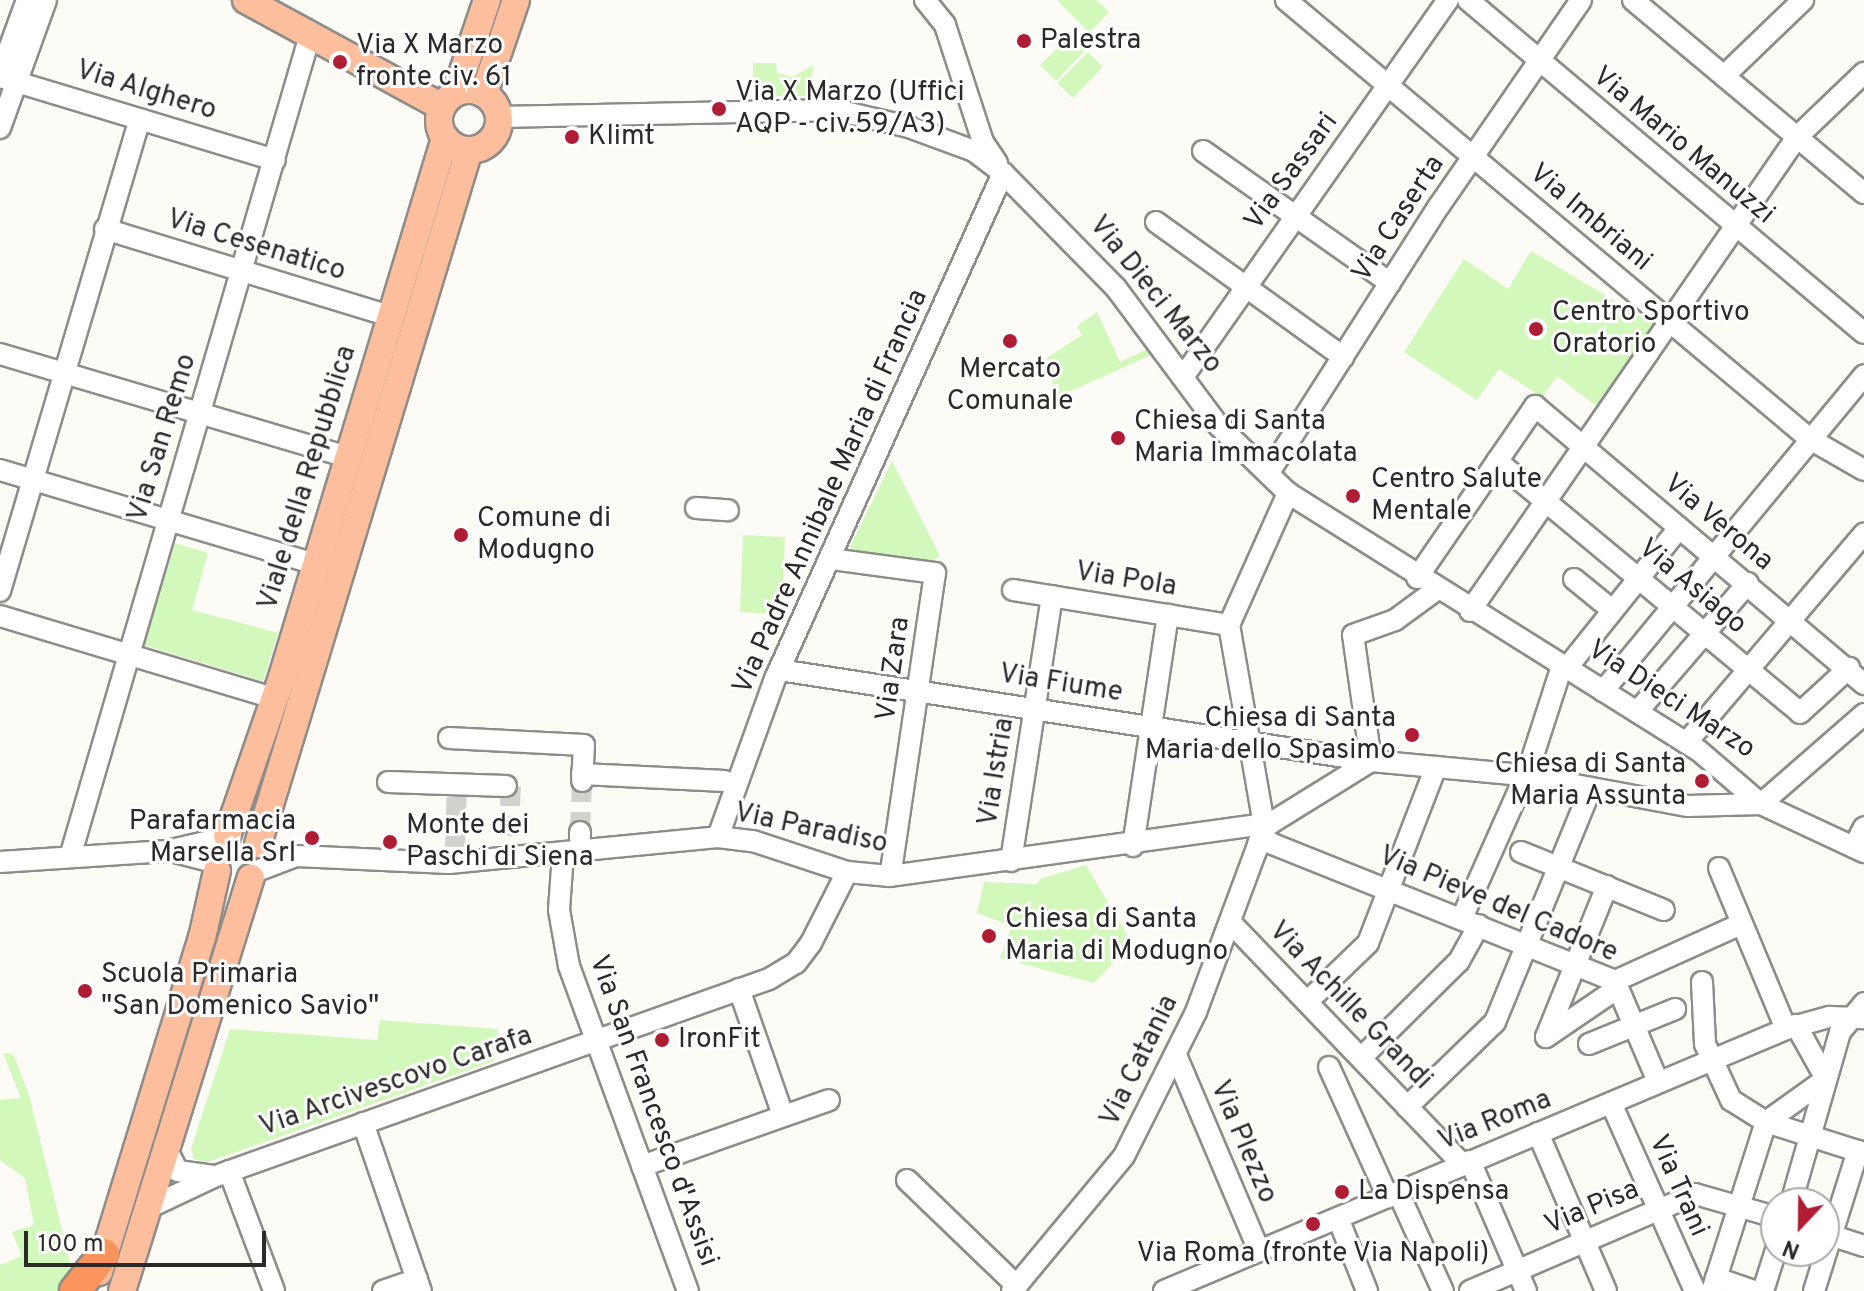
<!DOCTYPE html>
<html>
<head>
<meta charset="utf-8">
<style>
	body { margin:0 }
	#map { position:relative; width:1864px; height:1291px; overflow:hidden; background:#fcfbf6; font-family:Overpass,sans-serif }
	div>[style] { position:absolute }
	[style*='--x'] { left:calc(var(--x)*1px); top:calc(var(--y)*1px); width:calc(var(--w)*1px); rotate:calc(var(--a)*1deg) }
	.green>* { inset:0; background:#d2f8bc }
	.minor-tunnel>* { height:20px; margin-top:-10px; transform-origin:0; background:repeating-linear-gradient(90deg,#d2d1cd 0 20px,transparent 0 30px) }
	.roads { filter:drop-shadow(2px 0 #8d8c88) drop-shadow(-2px 0 #8d8c88) drop-shadow(0 2px #8d8c88) drop-shadow(0 -2px #8d8c88) }
	.minor>* { height:20px; margin:-10px; padding:0 10px; transform-origin:10px; border-radius:10px; background:#fff }
	.major>* { height:26px; margin:-13px; padding:0 13px; transform-origin:13px; border-radius:13px; background:#fdbe9d }
	.major>.ring { margin:-13px; padding:0; box-sizing:content-box; background:none; border:26px solid #fdbe9d; border-radius:50% }
	.highway>* { height:30px; margin:-15px; padding:0 15px; transform-origin:15px; border-radius:15px; background:#fb935c }
	.dots>* { width:22px; height:22px; translate:-50% -50%; box-sizing:border-box; border:4px solid #fff; border-radius:50% }
	span { translate:-50% -50%; white-space:nowrap; text-align:center; line-height:1.15; -webkit-text-stroke:6px #fff; paint-order:stroke }
	.poi-label { font-size:28px; color:#2b2a29 }
	.left { translate:0 -50%; text-align:left }
	.right { translate:-100% -50%; text-align:right }
	.street-label { font-size:28px; color:#2b2a29 }
	.north { position:absolute; left:1760px; top:1187px; width:80px; height:80px; box-sizing:border-box; background:#fff; border:2px solid #aaaaa9; border-radius:50%; rotate:202deg; font-size:22px; font-weight:700; line-height:32px; text-align:center; color:#2b2a29 }
	.north::after { content:''; display:block; margin:auto; width:28px; height:36px; background:#b01c34; clip-path:polygon(50% 0,100% 100%,50% 72%,0 100%) }
	.scale { position:absolute; left:24px; top:1231px; width:242px; height:36px; box-sizing:border-box; border:4px solid #2b2a29; border-top:0; padding-left:10px; font-size:24px; line-height:28px; white-space:nowrap; color:#2b2a29; -webkit-text-stroke:6px #fff; paint-order:stroke }
</style>
</head>
<body>
<div id="map">
	<div class="green">
		<i style="clip-path:polygon(1057px 0,1096px 0,1109px 12px,1089px 33px)"></i>
		<i style="clip-path:polygon(1071px 35px,1086px 50px,1056px 81px,1040px 65px)"></i>
		<i style="clip-path:polygon(1088px 52px,1103px 67px,1073px 98px,1057px 83px)"></i>
		<i style="clip-path:polygon(753px 63px,776px 63px,777px 73px,793px 77px,813px 65px,811px 96px,753px 96px)"></i>
		<i style="clip-path:polygon(1531px 251px,1655px 325px,1599px 408px,1557px 376px,1542px 397px,1499px 369px,1477px 400px,1404px 352px,1464px 259px,1508px 289px)"></i>
		<i style="clip-path:polygon(1097px 312px,1120px 362px,1149px 348px,1153px 354px,1058px 397px,1044px 360px,1082px 335px,1077px 326px)"></i>
		<i style="clip-path:polygon(892px 461px,940px 556px,927px 563px,856px 553px,850px 547px)"></i>
		<i style="clip-path:polygon(743px 535px,785px 537px,782px 614px,740px 612px)"></i>
		<i style="clip-path:polygon(175px 543px,208px 553px,192px 610px,278px 633px,263px 681px,144px 645px)"></i>
		<i style="clip-path:polygon(1086px 865px,1132px 943px,1094px 983px,1000px 958px,1012px 926px,977px 913px,984px 882px,1038px 884px,1040px 879px)"></i>
		<i style="clip-path:polygon(380px 1020px,498px 1029px,494px 1061px,205px 1163px,194px 1159px,191px 1149px,230px 1029px,377px 1040px)"></i>
		<i style="clip-path:polygon(3px 1053px,13px 1054px,29px 1095px,70px 1263px,66px 1291px,0 1291px,0 1265px,22px 1256px,12px 1232px,34px 1225px,25px 1178px,0 1160px,0 1100px,21px 1098px)"></i>
	</div>
	<div class="minor-tunnel">
		<i style="--x:506;--y:786;--w:5;--a:0"></i>
		<i style="--x:511;--y:786;--w:57;--a:93"></i>
		<i style="--x:580;--y:832;--w:51;--a:-87.8"></i>
		<i style="--x:455;--y:847;--w:63;--a:-88.2"></i>
	</div>
	<div class="roads">
		<div class="minor">
			<i style="--x:925;--y:0;--w:32;--a:51"></i>
			<i style="--x:945;--y:25;--w:123;--a:72"></i>
			<i style="--x:983;--y:142;--w:25;--a:56"></i>
			<i style="--x:1286;--y:0;--w:684;--a:39.96"></i>
			<i style="--x:1810;--y:439;--w:62;--a:29.9"></i>
			<i style="--x:1468;--y:0;--w:517;--a:40.06"></i>
			<i style="--x:1633;--y:0;--w:301;--a:39.9"></i>
			<i style="--x:0;--y:74;--w:79;--a:-70"></i>
			<i style="--x:1724;--y:76;--w:110;--a:-43.9"></i>
			<i style="--x:0;--y:77;--w:287;--a:16.8"></i>
			<i style="--x:499;--y:117;--w:337;--a:-1.2"></i>
			<i style="--x:836;--y:110;--w:75;--a:13.1"></i>
			<i style="--x:909;--y:127;--w:69;--a:20.3"></i>
			<i style="--x:974;--y:151;--w:36;--a:37"></i>
			<i style="--x:1003;--y:173;--w:161;--a:45.5"></i>
			<i style="--x:1116;--y:288;--w:172;--a:53.3"></i>
			<i style="--x:1219;--y:426;--w:96;--a:44.2"></i>
			<i style="--x:1288;--y:493;--w:484;--a:32.1"></i>
			<i style="--x:1698;--y:750;--w:83;--a:40.6"></i>
			<i style="--x:1761;--y:804;--w:114;--a:25"></i>
			<i style="--x:0;--y:128;--w:136;--a:-70.2"></i>
			<i style="--x:1203;--y:151;--w:229;--a:35.2"></i>
			<i style="--x:1156;--y:222;--w:231;--a:35.8"></i>
			<i style="--x:105;--y:229;--w:298;--a:17"></i>
			<i style="--x:0;--y:354;--w:363;--a:16.5"></i>
			<i style="--x:1183;--y:377;--w:461;--a:-54.9"></i>
			<i style="--x:1497;--y:461;--w:394;--a:39.7"></i>
			<i style="--x:1800;--y:713;--w:67;--a:-42.6"></i>
			<i style="--x:0;--y:470;--w:329;--a:16.6"></i>
			<i style="--x:1270;--y:471;--w:314;--a:-57.5"></i>
			<i style="--x:1439;--y:206;--w:250;--a:-55.4"></i>
			<i style="--x:696;--y:508;--w:32;--a:4"></i>
			<i style="--x:831;--y:559;--w:105;--a:7.7"></i>
			<i style="--x:935;--y:573;--w:306;--a:98.4"></i>
			<i style="--x:1417;--y:578;--w:209;--a:-55.5"></i>
			<i style="--x:1535;--y:406;--w:431;--a:40.2"></i>
			<i style="--x:1574;--y:579;--w:49;--a:39.2"></i>
			<i style="--x:1013;--y:590;--w:219;--a:9.2"></i>
			<i style="--x:0;--y:591;--w:492;--a:-73.5"></i>
			<i style="--x:1470;--y:611;--w:576;--a:-55.4"></i>
			<i style="--x:1797;--y:137;--w:93;--a:-43.7"></i>
			<i style="--x:0;--y:616;--w:285;--a:16.7"></i>
			<i style="--x:1566;--y:669;--w:181;--a:-51.3"></i>
			<i style="--x:779;--y:670;--w:599;--a:8.74"></i>
			<i style="--x:1371;--y:761;--w:152;--a:5.3"></i>
			<i style="--x:1522;--y:775;--w:169;--a:10.6"></i>
			<i style="--x:1688;--y:806;--w:73;--a:-1.6"></i>
			<i style="--x:1603;--y:691;--w:410;--a:-50.4"></i>
			<i style="--x:1637;--y:712;--w:170;--a:-49.3"></i>
			<i style="--x:449;--y:738;--w:135;--a:3"></i>
			<i style="--x:584;--y:745;--w:36;--a:93"></i>
			<i style="--x:1686;--y:743;--w:275;--a:-49.6"></i>
			<i style="--x:1371;--y:761;--w:127;--a:-98.1"></i>
			<i style="--x:1353;--y:635;--w:45;--a:-19.7"></i>
			<i style="--x:1395;--y:620;--w:51;--a:-36.2"></i>
			<i style="--x:582;--y:774;--w:143;--a:2.8"></i>
			<i style="--x:388;--y:782;--w:118;--a:1.9"></i>
			<i style="--x:1761;--y:804;--w:137;--a:-41.1"></i>
			<i style="--x:1262;--y:834;--w:12;--a:48"></i>
			<i style="--x:1270;--y:843;--w:372;--a:21.8"></i>
			<i style="--x:1615;--y:981;--w:110;--a:66.9"></i>
			<i style="--x:718;--y:837;--w:168;--a:-70.2"></i>
			<i style="--x:775;--y:679;--w:555;--a:-65.74"></i>
			<i style="--x:580;--y:838;--w:6;--a:-90"></i>
			<i style="--x:1133;--y:846;--w:234;--a:-81.4"></i>
			<i style="--x:1854;--y:847;--w:22;--a:-63"></i>
			<i style="--x:175;--y:852;--w:40;--a:14.4"></i>
			<i style="--x:1521;--y:852;--w:154;--a:22.1"></i>
			<i style="--x:563;--y:854;--w:56;--a:94.1"></i>
			<i style="--x:559;--y:910;--w:57;--a:79.9"></i>
			<i style="--x:569;--y:966;--w:346;--a:69.9"></i>
			<i style="--x:70;--y:857;--w:856;--a:-73.72"></i>
			<i style="--x:1011;--y:861;--w:268;--a:-81.2"></i>
			<i style="--x:0;--y:862;--w:167;--a:-3.8"></i>
			<i style="--x:167;--y:851;--w:57;--a:-13.1"></i>
			<i style="--x:1719;--y:868;--w:174;--a:67.4"></i>
			<i style="--x:257;--y:871;--w:42;--a:-21"></i>
			<i style="--x:296;--y:856;--w:153;--a:2.6"></i>
			<i style="--x:449;--y:863;--w:270;--a:-5.5"></i>
			<i style="--x:718;--y:837;--w:35;--a:7"></i>
			<i style="--x:753;--y:841;--w:99;--a:18.3"></i>
			<i style="--x:847;--y:872;--w:43;--a:5.3"></i>
			<i style="--x:890;--y:876;--w:385;--a:-7.9"></i>
			<i style="--x:1271;--y:823;--w:118;--a:-31.8"></i>
			<i style="--x:1607;--y:886;--w:163;--a:112"></i>
			<i style="--x:1546;--y:1037;--w:87;--a:-34.2"></i>
			<i style="--x:1462;--y:918;--w:167;--a:-66"></i>
			<i style="--x:1530;--y:765;--w:104;--a:-72.1"></i>
			<i style="--x:1230;--y:922;--w:335;--a:46.2"></i>
			<i style="--x:1615;--y:981;--w:138;--a:-24.3"></i>
			<i style="--x:1702;--y:982;--w:62;--a:87.2"></i>
			<i style="--x:1705;--y:1044;--w:62;--a:65.1"></i>
			<i style="--x:1731;--y:1100;--w:41;--a:32.2"></i>
			<i style="--x:1766;--y:1122;--w:103;--a:17.6"></i>
			<i style="--x:739;--y:989;--w:133;--a:70.8"></i>
			<i style="--x:1307;--y:1002;--w:85;--a:-44"></i>
			<i style="--x:1368;--y:943;--w:189;--a:-68.9"></i>
			<i style="--x:1589;--y:1044;--w:93;--a:-22.1"></i>
			<i style="--x:1176;--y:1055;--w:213;--a:67"></i>
			<i style="--x:1361;--y:1058;--w:138;--a:-44.7"></i>
			<i style="--x:1459;--y:961;--w:41;--a:-60.9"></i>
			<i style="--x:1329;--y:1067;--w:143;--a:65.6"></i>
			<i style="--x:1611;--y:1103;--w:206;--a:65.9"></i>
			<i style="--x:1407;--y:1107;--w:122;--a:-44"></i>
			<i style="--x:1495;--y:1022;--w:253;--a:-67.7"></i>
			<i style="--x:1766;--y:1122;--w:74;--a:-35.6"></i>
			<i style="--x:1826;--y:1079;--w:62;--a:-119.1"></i>
			<i style="--x:363;--y:1123;--w:178;--a:71"></i>
			<i style="--x:1538;--y:1133;--w:172;--a:66.7"></i>
			<i style="--x:165;--y:1146;--w:28;--a:63"></i>
			<i style="--x:178;--y:1171;--w:34;--a:8"></i>
			<i style="--x:1470;--y:1161;--w:142;--a:66.7"></i>
			<i style="--x:642;--y:1166;--w:198;--a:-19.4"></i>
			<i style="--x:229;--y:1171;--w:128;--a:69.4"></i>
			<i style="--x:907;--y:1180;--w:153;--a:43.9"></i>
			<i style="--x:1398;--y:1192;--w:109;--a:65.6"></i>
			<i style="--x:1791;--y:1203;--w:178;--a:-74"></i>
			<i style="--x:1840;--y:1032;--w:38;--a:-50"></i>
			<i style="--x:148;--y:1208;--w:75;--a:-25.2"></i>
			<i style="--x:216;--y:1176;--w:587;--a:-19.61"></i>
			<i style="--x:769;--y:979;--w:31;--a:-31"></i>
			<i style="--x:796;--y:963;--w:25;--a:-53"></i>
			<i style="--x:811;--y:943;--w:80;--a:-63.1"></i>
			<i style="--x:1338;--y:1218;--w:79;--a:68.3"></i>
			<i style="--x:1824;--y:1233;--w:42;--a:18"></i>
			<i style="--x:1716;--y:1278;--w:40;--a:18.9"></i>
			<i style="--x:383;--y:1291;--w:36;--a:-19"></i>
			<i style="--x:1012;--y:1291;--w:175;--a:-50.3"></i>
			<i style="--x:1124;--y:1156;--w:161;--a:-63.4"></i>
			<i style="--x:1196;--y:1012;--w:172;--a:-69.6"></i>
			<i style="--x:1256;--y:851;--w:27;--a:-73"></i>
			<i style="--x:1264;--y:825;--w:203;--a:-99.9"></i>
			<i style="--x:1229;--y:625;--w:145;--a:-65.9"></i>
			<i style="--x:1164;--y:1291;--w:675;--a:-22.84"></i>
			<i style="--x:1786;--y:1029;--w:45;--a:-15.6"></i>
			<i style="--x:1829;--y:1017;--w:35;--a:2"></i>
			<i style="--x:1470;--y:1291;--w:245;--a:-23.3"></i>
			<i style="--x:1695;--y:1194;--w:84;--a:15.9"></i>
			<i style="--x:1712;--y:1291;--w:177;--a:-72.3"></i>
			<i style="--x:1763;--y:1291;--w:43;--a:-72.4"></i>
			<i style="--x:1814;--y:1291;--w:147;--a:-72.6"></i>
		</div>
		<div class="major">
			<i style="--x:246;--y:0;--w:223;--a:28.6"></i>
			<i class="ring" style="left:439px;top:90px;width:34px;height:34px"></i>
			<i style="--x:456;--y:92;--w:97;--a:-71.4"></i>
			<i style="--x:484;--y:94;--w:99;--a:-71.2"></i>
			<i style="--x:227;--y:836;--w:168;--a:-70.9"></i>
			<i style="--x:282;--y:677;--w:563;--a:-73.17"></i>
			<i style="--x:258;--y:844;--w:725;--a:-73.09"></i>
			<i style="--x:99;--y:1272;--w:350;--a:-72.9"></i>
			<i style="--x:202;--y:938;--w:69;--a:-77.4"></i>
			<i style="--x:122;--y:1291;--w:433;--a:-72.7"></i>
		</div>
		<div class="highway">
			<i style="--x:75;--y:1291;--w:47;--a:-51.9"></i>
		</div>
	</div>
	<div class="dots">
		<i style="left:1024px;top:41px;background:#b01c34"></i>
		<i style="left:340px;top:62px;background:#b01c34"></i>
		<i style="left:719px;top:109px;background:#b01c34"></i>
		<i style="left:572px;top:137px;background:#b01c34"></i>
		<i style="left:1536px;top:329px;background:#b01c34"></i>
		<i style="left:1010px;top:341px;background:#b01c34"></i>
		<i style="left:1118px;top:438px;background:#b01c34"></i>
		<i style="left:1353px;top:496px;background:#b01c34"></i>
		<i style="left:461px;top:535px;background:#b01c34"></i>
		<i style="left:1412px;top:735px;background:#b01c34"></i>
		<i style="left:1702px;top:781px;background:#b01c34"></i>
		<i style="left:312px;top:838px;background:#b01c34"></i>
		<i style="left:390px;top:842px;background:#b01c34"></i>
		<i style="left:989px;top:936px;background:#b01c34"></i>
		<i style="left:85px;top:991px;background:#b01c34"></i>
		<i style="left:662px;top:1040px;background:#b01c34"></i>
		<i style="left:1342px;top:1192px;background:#b01c34"></i>
		<i style="left:1313px;top:1224px;background:#b01c34"></i>
	</div>
	<div class="poi-label">
		<span class="left" style="left:1040px;top:41px">Palestra</span>
		<span class="left" style="left:356px;top:62px">Via X Marzo<br>fronte civ. 61</span>
		<span class="left" style="left:735px;top:109px">Via X Marzo (Uffici<br>AQP - civ.59/A3)</span>
		<span class="left" style="left:588px;top:137px">Klimt</span>
		<span class="left" style="left:1552px;top:329px">Centro Sportivo<br>Oratorio</span>
		<span style="left:1010px;top:386px">Mercato<br>Comunale</span>
		<span class="left" style="left:1134px;top:438px">Chiesa di Santa<br>Maria Immacolata</span>
		<span class="left" style="left:1371px;top:496px">Centro Salute<br>Mentale</span>
		<span class="left" style="left:477px;top:535px">Comune di<br>Modugno</span>
		<span class="right" style="left:1396px;top:735px">Chiesa di Santa<br>Maria dello Spasimo</span>
		<span class="right" style="left:1686px;top:781px">Chiesa di Santa<br>Maria Assunta</span>
		<span class="right" style="left:296px;top:838px">Parafarmacia<br>Marsella Srl</span>
		<span class="left" style="left:406px;top:842px">Monte dei<br>Paschi di Siena</span>
		<span class="left" style="left:1005px;top:936px">Chiesa di Santa<br>Maria di Modugno</span>
		<span class="left" style="left:101px;top:991px">Scuola Primaria<br>"San Domenico Savio"</span>
		<span class="left" style="left:678px;top:1040px">IronFit</span>
		<span class="left" style="left:1358px;top:1192px">La Dispensa</span>
		<span style="left:1313px;top:1254px">Via Roma (fronte Via Napoli)</span>
	</div>
	<div class="street-label">
		<span style="left:146px;top:91px;rotate:17deg">Via Alghero</span>
		<span style="left:1683px;top:146px;rotate:40deg">Via Mario Manuzzi</span>
		<span style="left:1292px;top:172px;rotate:-54deg">Via Sassari</span>
		<span style="left:1590px;top:218px;rotate:40deg">Via Imbriani</span>
		<span style="left:1399px;top:219px;rotate:-57deg">Via Caserta</span>
		<span style="left:256px;top:246px;rotate:17deg">Via Cesenatico</span>
		<span style="left:1155px;top:295px;rotate:51deg">Via Dieci Marzo</span>
		<span style="left:163px;top:438px;rotate:-73deg">Via San Remo</span>
		<span style="left:308px;top:478px;rotate:-73deg">Viale della Repubblica</span>
		<span style="left:831px;top:492px;rotate:-66deg">Via Padre Annibale Maria di Francia</span>
		<span style="left:1718px;top:523px;rotate:40deg">Via Verona</span>
		<span style="left:1126px;top:580px;rotate:9deg">Via Pola</span>
		<span style="left:1692px;top:587px;rotate:40deg">Via Asiago</span>
		<span style="left:894px;top:669px;rotate:-82deg">Via Zara</span>
		<span style="left:1061px;top:684px;rotate:9deg">Via Fiume</span>
		<span style="left:1671px;top:700px;rotate:33deg">Via Dieci Marzo</span>
		<span style="left:997px;top:772px;rotate:-81deg">Via Istria</span>
		<span style="left:811px;top:829px;rotate:12deg">Via Paradiso</span>
		<span style="left:1498px;top:905px;rotate:23deg">Via Pieve del Cadore</span>
		<span style="left:1350px;top:1006px;rotate:46deg">Via Achille Grandi</span>
		<span style="left:1140px;top:1061px;rotate:-64deg">Via Catania</span>
		<span style="left:396px;top:1082px;rotate:-19deg">Via Arcivescovo Carafa</span>
		<span style="left:653px;top:1111px;rotate:70deg">Via San Francesco d'Assisi</span>
		<span style="left:1495px;top:1121px;rotate:-22deg">Via Roma</span>
		<span style="left:1243px;top:1142px;rotate:67deg">Via Plezzo</span>
		<span style="left:1678px;top:1186px;rotate:66deg">Via Trani</span>
		<span style="left:1592px;top:1208px;rotate:-23deg">Via Pisa</span>
	</div>
	<div class="north">N</div>
	<div class="scale">100 m</div>
</div>
</body>
</html>
